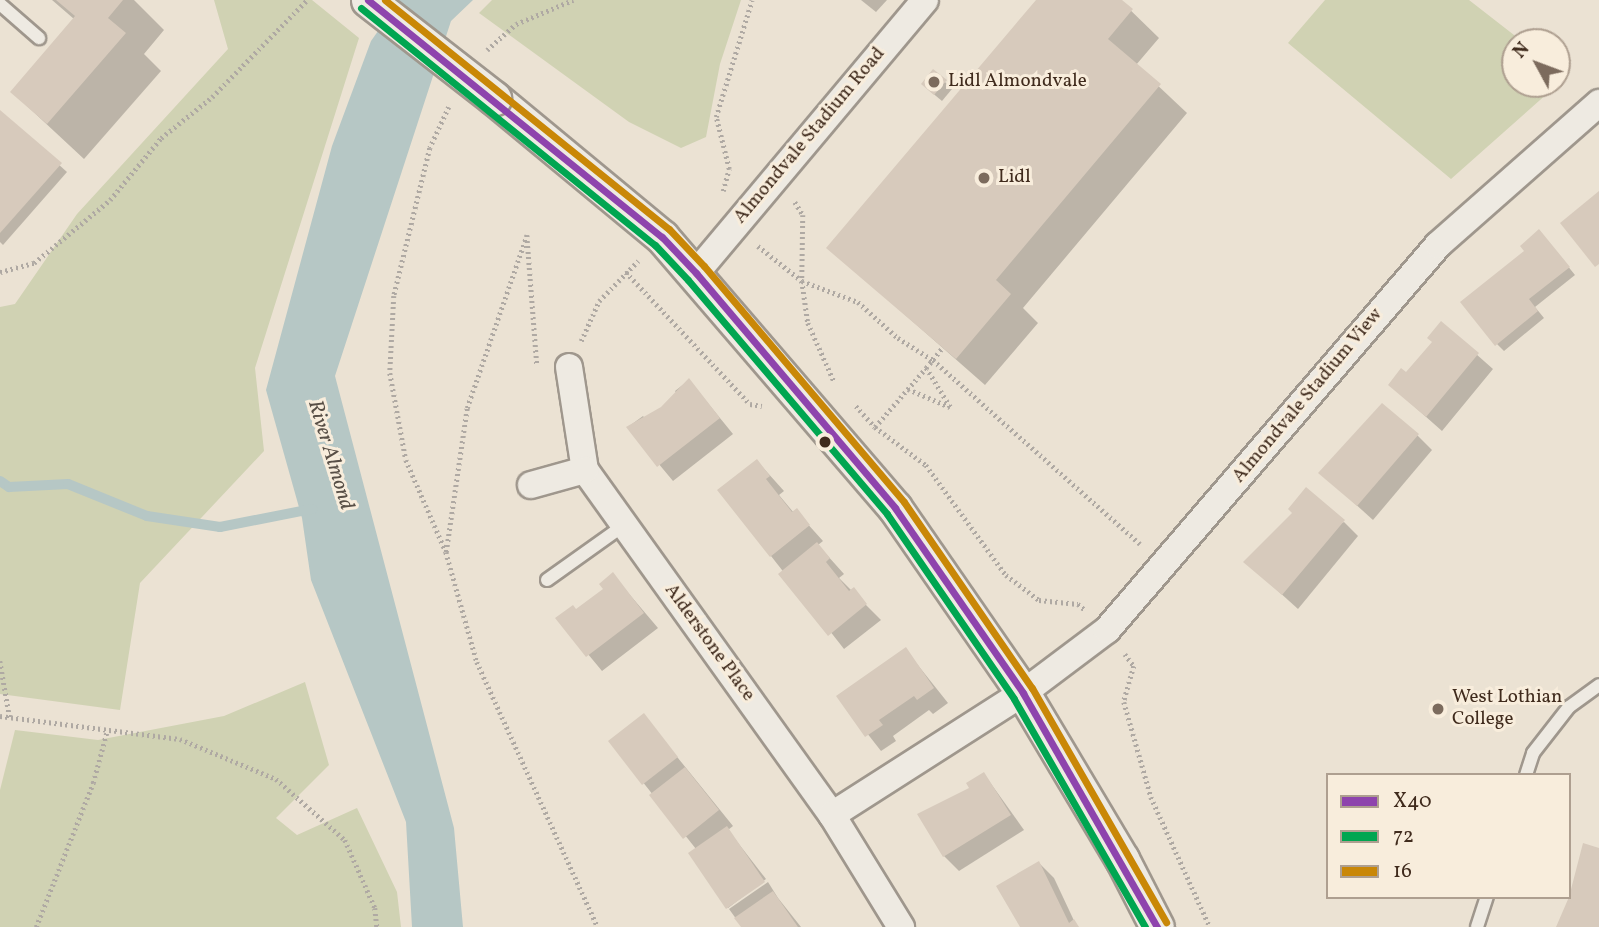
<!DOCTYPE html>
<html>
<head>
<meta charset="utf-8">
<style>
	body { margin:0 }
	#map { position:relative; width:1599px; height:927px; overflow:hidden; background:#ebe2d3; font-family:Vollkorn,serif }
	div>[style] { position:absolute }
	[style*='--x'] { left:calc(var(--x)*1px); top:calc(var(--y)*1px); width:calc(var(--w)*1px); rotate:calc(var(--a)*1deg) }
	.green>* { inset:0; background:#d0d2b3 }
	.water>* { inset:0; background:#b6c7c5 }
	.shadow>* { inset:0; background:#0003 }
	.stream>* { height:10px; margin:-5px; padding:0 5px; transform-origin:5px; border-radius:5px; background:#b6c7c5 }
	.building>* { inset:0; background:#d7cabc }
	.path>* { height:4.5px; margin-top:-2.25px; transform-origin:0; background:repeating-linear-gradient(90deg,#afa9a3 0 2px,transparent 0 5.5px) }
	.roads { filter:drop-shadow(2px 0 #9f978d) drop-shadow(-2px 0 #9f978d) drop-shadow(0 2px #9f978d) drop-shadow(0 -2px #9f978d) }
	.service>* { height:12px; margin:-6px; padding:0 6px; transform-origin:6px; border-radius:6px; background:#eeeae2 }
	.minor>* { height:26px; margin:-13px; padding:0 13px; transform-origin:13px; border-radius:13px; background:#eeeae2 }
	.tertiary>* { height:33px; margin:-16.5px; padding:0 16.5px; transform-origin:16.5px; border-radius:16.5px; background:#eeeae2 }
	.bridges { filter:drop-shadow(2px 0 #9f978d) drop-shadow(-2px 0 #9f978d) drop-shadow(0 2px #9f978d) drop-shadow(0 -2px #9f978d) }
	.tertiary-bridge>* { height:33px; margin:-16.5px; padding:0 16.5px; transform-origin:16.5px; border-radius:16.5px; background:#eeeae2 }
	.bus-1>* { height:7px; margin:-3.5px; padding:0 3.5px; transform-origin:3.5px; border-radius:3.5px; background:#8e44ad }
	.bus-2>* { height:7px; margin:-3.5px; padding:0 3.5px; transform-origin:3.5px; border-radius:3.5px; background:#00a651 }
	.bus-3>* { height:7px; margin:-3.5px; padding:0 3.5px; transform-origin:3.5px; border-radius:3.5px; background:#c98707 }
	.dots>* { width:19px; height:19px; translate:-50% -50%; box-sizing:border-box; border:4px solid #f8eddc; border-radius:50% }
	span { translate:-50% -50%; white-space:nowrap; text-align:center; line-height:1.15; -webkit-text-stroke:6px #f8eddc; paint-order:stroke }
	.poi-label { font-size:19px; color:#402b1d }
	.left { translate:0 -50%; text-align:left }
	.street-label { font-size:19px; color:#402b1d }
	.water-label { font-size:21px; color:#584f46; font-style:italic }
	.legend { position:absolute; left:1326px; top:773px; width:245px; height:126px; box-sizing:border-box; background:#f8eddc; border:2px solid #ae9f90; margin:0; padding:9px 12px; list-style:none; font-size:21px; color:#402b1d }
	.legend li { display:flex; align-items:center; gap:14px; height:35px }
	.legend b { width:35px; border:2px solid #ae9f90 }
	.north { position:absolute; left:1501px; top:28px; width:70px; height:70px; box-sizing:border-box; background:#f8eddc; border:2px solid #ae9f90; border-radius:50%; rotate:311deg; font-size:19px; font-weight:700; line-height:28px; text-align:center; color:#402b1d }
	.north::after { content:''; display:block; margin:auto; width:24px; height:32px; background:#7c6b5d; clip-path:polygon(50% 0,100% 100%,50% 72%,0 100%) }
</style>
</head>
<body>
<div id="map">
	<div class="green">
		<i style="clip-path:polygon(214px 0,312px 0,359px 38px,255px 368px,264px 451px,140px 583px,120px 710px,0 694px,0 307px,15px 304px,77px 214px,228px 49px)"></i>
		<i style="clip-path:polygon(492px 0,741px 0,720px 64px,706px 137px,681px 148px,629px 122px,479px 13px)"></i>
		<i style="clip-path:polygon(1325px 0,1469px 0,1523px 42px,1515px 42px,1515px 84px,1557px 84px,1557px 69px,1567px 76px,1451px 179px,1288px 43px)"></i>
		<i style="clip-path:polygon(305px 682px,329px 765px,276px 818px,297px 835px,357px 808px,397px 892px,401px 927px,0 927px,0 790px,15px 730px,98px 740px,224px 716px)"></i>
	</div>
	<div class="water">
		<i style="clip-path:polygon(400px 0,473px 0,451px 21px,335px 376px,454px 828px,463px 927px,412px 927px,406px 822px,311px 580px,302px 518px,266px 390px,332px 146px,371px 41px)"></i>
	</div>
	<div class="shadow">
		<i style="clip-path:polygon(52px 0,134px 0,164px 30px,144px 54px,161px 71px,84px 159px,12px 92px,74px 19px)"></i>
		<i style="clip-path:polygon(861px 0,887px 0,876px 12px)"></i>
		<i style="clip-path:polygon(1039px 0,1120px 0,1159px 38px,1136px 65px,1187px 113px,1023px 308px,1038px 323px,985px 385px,829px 248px)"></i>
		<i style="clip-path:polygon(945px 82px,952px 89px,942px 101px,930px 91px)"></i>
		<i style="clip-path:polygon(0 112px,67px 172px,3px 245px,0 242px)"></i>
		<i style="clip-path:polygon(1546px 239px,1575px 275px,1535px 307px,1544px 318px,1504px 351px,1497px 344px,1526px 251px)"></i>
		<i style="clip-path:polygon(1441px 323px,1493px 369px,1442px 431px,1390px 385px,1406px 375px,1434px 342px)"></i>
		<i style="clip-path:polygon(689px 380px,733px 434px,673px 481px,628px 427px,643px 416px,646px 420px,678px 396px,675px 391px)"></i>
		<i style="clip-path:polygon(1417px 435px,1432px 450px,1373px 520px,1321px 473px)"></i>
		<i style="clip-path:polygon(757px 461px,784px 491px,779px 495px,794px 513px,796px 511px,823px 541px,818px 545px,844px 574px,839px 578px,881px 620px,844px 649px,771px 556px)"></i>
		<i style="clip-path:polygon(1344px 522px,1358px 536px,1298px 609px,1246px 562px)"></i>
		<i style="clip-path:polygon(613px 575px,658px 628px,602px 671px,558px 618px,577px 611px,606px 589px)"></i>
		<i style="clip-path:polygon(905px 649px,948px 703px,933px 714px,929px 710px,893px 736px,896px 741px,881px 751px,838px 696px)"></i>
		<i style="clip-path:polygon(644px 716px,733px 826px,728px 830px,766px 879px,728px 908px,691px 853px,696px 849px,611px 742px)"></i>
		<i style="clip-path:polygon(984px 774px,1024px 830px,959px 871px,944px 856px,972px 789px)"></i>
		<i style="clip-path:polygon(1039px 863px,1054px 878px,1077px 927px,1022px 927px)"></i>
		<i style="clip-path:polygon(768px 882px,778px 898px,801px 927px,742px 927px,729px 909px)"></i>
	</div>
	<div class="stream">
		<i style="--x:0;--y:481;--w:11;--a:34"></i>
		<i style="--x:9;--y:487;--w:59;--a:-2.9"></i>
		<i style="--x:68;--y:484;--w:85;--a:22.1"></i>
		<i style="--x:147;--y:516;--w:74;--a:8.6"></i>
		<i style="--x:220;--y:527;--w:94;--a:-11.1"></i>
	</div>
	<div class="building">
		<i style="clip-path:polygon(56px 0,123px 0,108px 18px,126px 33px,47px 124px,10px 92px,75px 16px)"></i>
		<i style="clip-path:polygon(1036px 0,1122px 0,1133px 9px,1108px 39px,1161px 84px,996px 280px,1011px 294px,956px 359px,826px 248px)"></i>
		<i style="clip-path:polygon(933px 69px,947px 80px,934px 95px,921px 84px)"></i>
		<i style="clip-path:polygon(0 110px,62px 163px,0 233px)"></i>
		<i style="clip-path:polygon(1599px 191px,1599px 264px,1595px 267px,1560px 223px)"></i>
		<i style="clip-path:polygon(1539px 229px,1570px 267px,1529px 299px,1538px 311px,1495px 346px,1460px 302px,1524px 251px,1520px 246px)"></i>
		<i style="clip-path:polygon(1441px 321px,1479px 353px,1426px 417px,1388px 385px,1401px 368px,1406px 372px,1432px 342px,1427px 338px)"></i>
		<i style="clip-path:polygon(689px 378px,720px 418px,657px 467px,626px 427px,661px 407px)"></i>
		<i style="clip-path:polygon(1382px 403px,1419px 434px,1357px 506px,1318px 473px)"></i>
		<i style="clip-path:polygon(757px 459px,770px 476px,766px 479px,792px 512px,797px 508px,810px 525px,770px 557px,717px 490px)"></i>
		<i style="clip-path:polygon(1306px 487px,1345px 520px,1282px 595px,1243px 562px,1292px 513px,1288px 509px)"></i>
		<i style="clip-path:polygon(817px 542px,830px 558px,826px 562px,849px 591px,854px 587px,867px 604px,828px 636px,778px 574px)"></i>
		<i style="clip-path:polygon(613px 572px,644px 613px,586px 657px,555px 618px,573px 605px,576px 609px,603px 589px,599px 584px)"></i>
		<i style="clip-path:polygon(906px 647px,934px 688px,917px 700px,914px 696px,879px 720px,883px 725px,865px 737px,836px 696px)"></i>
		<i style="clip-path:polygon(644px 713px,678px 757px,642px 785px,608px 741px)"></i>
		<i style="clip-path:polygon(685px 767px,719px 810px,683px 839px,649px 795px)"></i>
		<i style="clip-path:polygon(984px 772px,1011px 815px,943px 857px,917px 814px,969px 788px,966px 783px)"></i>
		<i style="clip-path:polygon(727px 826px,765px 882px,726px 909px,688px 853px)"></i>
		<i style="clip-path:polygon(1583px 843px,1599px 848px,1599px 927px,1556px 927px,1569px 897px)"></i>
		<i style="clip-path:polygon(1039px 861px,1069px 923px,1074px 919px,1079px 927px,1020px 927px,996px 886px)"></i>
		<i style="clip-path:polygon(773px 891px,798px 927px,741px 927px,734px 918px)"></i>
	</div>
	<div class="path">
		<i style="--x:487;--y:50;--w:39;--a:-42"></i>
		<i style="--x:516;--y:24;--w:62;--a:-22.8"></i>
		<i style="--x:449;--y:107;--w:45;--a:114.9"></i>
		<i style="--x:430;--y:148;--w:152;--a:103.7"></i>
		<i style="--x:394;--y:296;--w:77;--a:93"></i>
		<i style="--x:390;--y:373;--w:88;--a:79.6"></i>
		<i style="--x:406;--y:460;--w:100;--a:66.5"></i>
		<i style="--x:446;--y:552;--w:114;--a:74.3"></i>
		<i style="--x:477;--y:662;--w:291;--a:65.5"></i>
		<i style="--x:723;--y:191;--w:23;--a:-75"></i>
		<i style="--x:729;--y:169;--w:54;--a:-104"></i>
		<i style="--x:716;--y:117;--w:122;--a:-72.9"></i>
		<i style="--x:795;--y:202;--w:15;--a:58"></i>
		<i style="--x:803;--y:215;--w:66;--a:90.9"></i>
		<i style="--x:802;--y:281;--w:60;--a:20.6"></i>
		<i style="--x:858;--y:302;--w:54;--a:42"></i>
		<i style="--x:898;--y:338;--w:41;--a:32.2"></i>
		<i style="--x:933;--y:360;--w:277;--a:41.6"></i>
		<i style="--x:758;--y:246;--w:56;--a:38.5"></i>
		<i style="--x:802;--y:281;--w:42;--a:81.9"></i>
		<i style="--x:808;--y:323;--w:64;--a:65.9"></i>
		<i style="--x:0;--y:272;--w:35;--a:-15"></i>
		<i style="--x:34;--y:263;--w:99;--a:-39.7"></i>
		<i style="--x:110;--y:200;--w:80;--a:-50.6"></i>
		<i style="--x:161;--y:138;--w:65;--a:-38.8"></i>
		<i style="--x:212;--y:97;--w:136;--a:-45.6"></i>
		<i style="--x:626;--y:272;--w:181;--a:46.8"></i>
		<i style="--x:750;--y:404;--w:12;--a:9"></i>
		<i style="--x:581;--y:341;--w:44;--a:-65.8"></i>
		<i style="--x:599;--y:301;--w:56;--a:-45.7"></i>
		<i style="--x:908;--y:389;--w:46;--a:23.2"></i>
		<i style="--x:950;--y:407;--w:46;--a:-121.6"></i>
		<i style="--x:926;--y:368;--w:27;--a:-51"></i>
		<i style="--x:856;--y:406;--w:28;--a:48"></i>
		<i style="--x:875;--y:427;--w:64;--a:36.7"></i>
		<i style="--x:926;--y:465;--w:136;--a:54"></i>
		<i style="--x:1006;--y:575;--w:41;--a:37.1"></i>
		<i style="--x:1039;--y:600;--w:39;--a:6"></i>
		<i style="--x:1078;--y:604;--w:8;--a:40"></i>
		<i style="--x:875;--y:427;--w:78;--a:-49.2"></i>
		<i style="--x:446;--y:552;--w:146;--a:-81.7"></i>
		<i style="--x:467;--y:408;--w:183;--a:-70.9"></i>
		<i style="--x:527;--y:235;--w:131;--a:85.6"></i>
		<i style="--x:1125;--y:654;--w:15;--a:53"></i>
		<i style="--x:1134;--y:666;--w:37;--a:106"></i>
		<i style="--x:1124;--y:702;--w:99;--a:74.1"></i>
		<i style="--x:1151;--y:797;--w:143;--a:65.6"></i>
		<i style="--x:0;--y:661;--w:59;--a:80.2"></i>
		<i style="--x:0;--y:716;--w:181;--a:7.3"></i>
		<i style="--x:180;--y:739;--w:104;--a:22.6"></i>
		<i style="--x:276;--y:779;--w:92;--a:41.5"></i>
		<i style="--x:345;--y:840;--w:74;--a:66.2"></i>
		<i style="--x:375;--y:908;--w:19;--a:84"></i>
		<i style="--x:36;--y:927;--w:155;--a:-68.4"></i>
		<i style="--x:93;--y:783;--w:54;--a:-74.9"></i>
	</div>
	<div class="roads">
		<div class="service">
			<i style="--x:0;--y:4;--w:52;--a:41.1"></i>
			<i style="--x:547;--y:580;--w:95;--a:-35.5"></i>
			<i style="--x:1526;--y:775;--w:23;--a:-72"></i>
			<i style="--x:1533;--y:753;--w:58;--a:-52"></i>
			<i style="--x:1569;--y:707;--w:37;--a:-36"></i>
			<i style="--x:1477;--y:927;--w:32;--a:-72"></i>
		</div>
		<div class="minor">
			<i style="--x:696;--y:273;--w:356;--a:-50"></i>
			<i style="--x:569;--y:367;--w:104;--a:81.2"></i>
			<i style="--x:585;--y:470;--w:424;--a:54.4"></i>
			<i style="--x:832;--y:815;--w:227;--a:-32.6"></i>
			<i style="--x:1023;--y:693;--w:105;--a:-36.9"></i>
			<i style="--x:1107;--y:630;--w:508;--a:-49.31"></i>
			<i style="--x:1438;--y:245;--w:215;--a:-41.4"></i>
			<i style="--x:531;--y:485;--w:56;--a:-15.5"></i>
			<i style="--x:832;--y:815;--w:132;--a:58.4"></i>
		</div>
		<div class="tertiary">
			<i style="--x:494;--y:98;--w:218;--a:39.6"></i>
			<i style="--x:662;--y:237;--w:357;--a:49.3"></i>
			<i style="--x:895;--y:508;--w:225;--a:55.3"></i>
			<i style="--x:1023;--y:693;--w:193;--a:59.2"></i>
			<i style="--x:1122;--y:859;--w:76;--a:62.8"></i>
		</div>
	</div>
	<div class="bridges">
		<div class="tertiary-bridge">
			<i style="--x:368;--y:0;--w:160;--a:37.9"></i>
		</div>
	</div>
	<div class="bus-1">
		<i style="--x:368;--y:0;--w:378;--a:38.9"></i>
		<i style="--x:662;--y:237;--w:50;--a:46.6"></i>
		<i style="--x:696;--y:273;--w:308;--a:49.7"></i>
		<i style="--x:895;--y:508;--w:225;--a:55.3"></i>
		<i style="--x:1023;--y:693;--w:270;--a:60.2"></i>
	</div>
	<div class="bus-2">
		<i style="--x:361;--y:8;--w:378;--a:38.9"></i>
		<i style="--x:655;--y:245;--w:48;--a:46.7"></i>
		<i style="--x:688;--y:280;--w:307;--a:49.6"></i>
		<i style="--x:887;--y:514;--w:224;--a:55.5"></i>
		<i style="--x:1014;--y:699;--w:263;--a:60.1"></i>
	</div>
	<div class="bus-3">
		<i style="--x:385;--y:0;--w:365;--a:38.9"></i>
		<i style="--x:669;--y:229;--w:51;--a:46.6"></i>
		<i style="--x:704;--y:266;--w:309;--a:49.7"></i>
		<i style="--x:904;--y:502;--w:226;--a:55.5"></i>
		<i style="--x:1032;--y:688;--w:270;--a:60.2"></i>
	</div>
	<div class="dots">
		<i style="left:934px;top:82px;background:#7c6b5d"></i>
		<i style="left:984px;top:178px;background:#7c6b5d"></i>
		<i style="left:825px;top:442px;background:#402b1d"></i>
		<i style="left:1438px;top:709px;background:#7c6b5d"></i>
	</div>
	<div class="poi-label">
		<span class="left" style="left:948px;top:82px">Lidl Almondvale</span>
		<span class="left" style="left:998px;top:178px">Lidl</span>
		<span class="left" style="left:1452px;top:709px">West Lothian<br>College</span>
	</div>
	<div class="street-label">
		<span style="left:810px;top:136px;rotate:-50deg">Almondvale Stadium Road</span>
		<span style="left:1308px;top:396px;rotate:-50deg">Almondvale Stadium View</span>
		<span style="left:709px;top:643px;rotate:54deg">Alderstone Place</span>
	</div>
	<div class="water-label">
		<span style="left:330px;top:455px;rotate:73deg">River Almond</span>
	</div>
	<ul class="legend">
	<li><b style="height:9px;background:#8e44ad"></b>X40</li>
	<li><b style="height:9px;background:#00a651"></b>72</li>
	<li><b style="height:9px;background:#c98707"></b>16</li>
	</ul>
	<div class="north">N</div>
</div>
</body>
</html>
